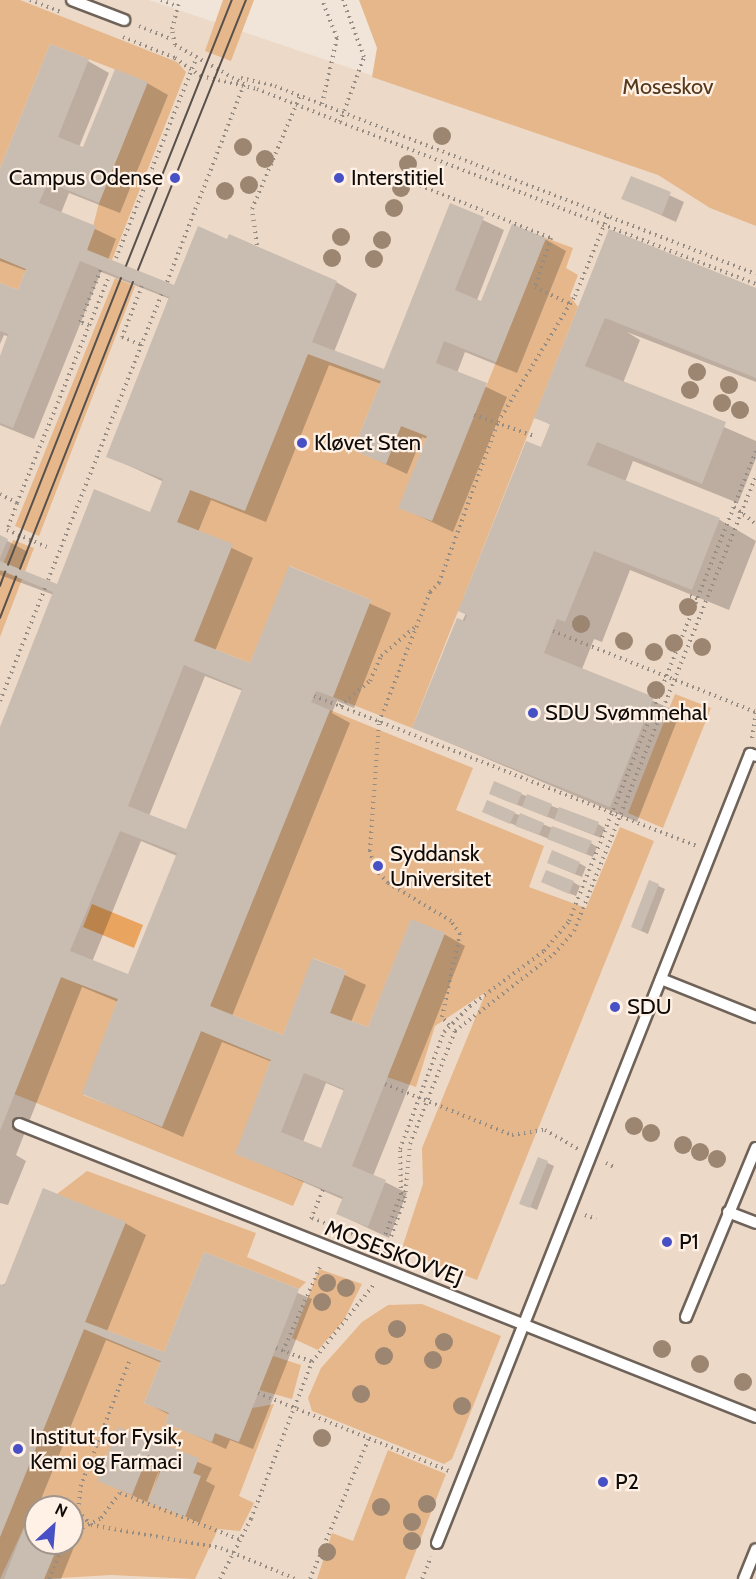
<!DOCTYPE html>
<html>
<head>
<meta charset="utf-8">
<style>
	body { margin:0 }
	#map { position:relative; width:756px; height:1579px; overflow:hidden; background:#f1e4d8; font-family:Cabin,sans-serif }
	div>[style] { position:absolute }
	[style*='--x'] { left:calc(var(--x)*1px); top:calc(var(--y)*1px); width:calc(var(--w)*1px); rotate:calc(var(--a)*1deg) }
	.built>* { inset:0; background:#edd9c8 }
	.green>* { inset:0; background:#e5b78b }
	.water>* { inset:0; background:#e9a460 }
	.shadow>* { inset:0; background:#0003 }
	.building>* { inset:0; background:#c9bcb0 }
	.path>* { height:4px; margin-top:-2px; transform-origin:0; background:repeating-linear-gradient(90deg,#958c83 0 1.5px,transparent 0 6px) }
	.roads { filter:drop-shadow(2px 0 #6f6359) drop-shadow(-2px 0 #6f6359) drop-shadow(0 2px #6f6359) drop-shadow(0 -2px #6f6359) }
	.lane>* { height:10px; margin:-5px; padding:0 5px; transform-origin:5px; border-radius:5px; background:#fff }
	.tram>* { height:1.5px; margin:-0.75px; padding:0 0.75px; transform-origin:0.75px; border-radius:0.75px; background:#58514b }
	.trees>* { width:18px; height:18px; margin:-9px; border-radius:50%; background:#9c8671 }
	.dots>* { width:16px; height:16px; translate:-50% -50%; box-sizing:border-box; border:3px solid #fff1e5; border-radius:50% }
	span { translate:-50% -50%; white-space:nowrap; text-align:center; line-height:1.15; -webkit-text-stroke:4.5px #fff1e5; paint-order:stroke }
	.park-label { font-size:22px; color:#56391c }
	.poi-label { font-size:22px; color:#0f0b08 }
	.right { translate:-100% -50%; text-align:right }
	.left { translate:0 -50%; text-align:left }
	.street-label { font-size:22px; color:#0f0b08 }
	.north { position:absolute; left:24px; top:1495px; width:60px; height:60px; box-sizing:border-box; background:#fff1e5; border:2px solid #9f958d; border-radius:50%; rotate:26deg; font-size:16px; font-weight:700; line-height:24px; text-align:center; color:#0f0b08 }
	.north::after { content:''; display:block; margin:auto; width:21px; height:27px; background:#4750c5; clip-path:polygon(50% 0,100% 100%,50% 72%,0 100%) }
</style>
</head>
<body>
<div id="map">
	<div class="built">
		<i style="clip-path:polygon(evenodd,0 0,149px 0,595px 151px,658px 175px,710px 208px,756px 226px,756px 1579px,0 1579px,0 0,36px 1507px,72px 1507px,72px 1543px,36px 1543px,36px 1507px)"></i>
	</div>
	<div class="green">
		<i style="clip-path:polygon(0 0,20px 0,177px 62px,186px 72px,112px 260px,87px 250px,99px 203px,147px 82px,50px 44px,0 168px)"></i>
		<i style="clip-path:polygon(223px 0,254px 0,231px 61px,205px 51px)"></i>
		<i style="clip-path:polygon(359px 0,756px 0,756px 226px,710px 208px,658px 175px,372px 77px,377px 48px)"></i>
		<i style="clip-path:polygon(546px 238px,573px 248px,566px 268px,578px 275px,570px 296px,578px 307px,412px 728px,333px 697px,371px 600px,290px 566px,250px 663px,194px 641px,177px 522px,190px 490px,308px 354px,381px 381px,353px 450px,386px 464px,401px 426px,427px 436px,399px 508px,432px 521px)"></i>
		<i style="clip-path:polygon(0 258px,26px 269px,18px 290px,0 283px)"></i>
		<i style="clip-path:polygon(115px 278px,135px 286px,39px 536px,15px 526px)"></i>
		<i style="clip-path:polygon(13px 540px,34px 548px,0 637px,0 571px)"></i>
		<i style="clip-path:polygon(675px 694px,711px 708px,663px 828px,628px 813px)"></i>
		<i style="clip-path:polygon(330px 710px,473px 768px,456px 810px,544px 846px,529px 887px,586px 908px,620px 827px,654px 841px,477px 1280px,401px 1251px,423px 1184px,422px 1148px,486px 992px,435px 1026px,416px 1087px,387px 1077px,445px 933px,411px 920px,368px 1027px,330px 1013px,346px 971px,313px 958px,283px 1035px,210px 1006px)"></i>
		<i style="clip-path:polygon(61px 977px,118px 999px,83px 1095px,162px 1126px,201px 1031px,271px 1060px,236px 1154px,304px 1181px,293px 1206px,14px 1094px)"></i>
		<i style="clip-path:polygon(87px 1171px,256px 1233px,247px 1257px,306px 1282px,299px 1289px,204px 1252px,164px 1352px,85px 1322px,125px 1222px,57px 1194px)"></i>
		<i style="clip-path:polygon(319px 1269px,362px 1284px,344px 1320px,318px 1350px,292px 1338px)"></i>
		<i style="clip-path:polygon(422px 1304px,501px 1336px,452px 1459px,444px 1464px,312px 1411px,308px 1398px,321px 1368px,362px 1322px,388px 1305px)"></i>
		<i style="clip-path:polygon(84px 1329px,161px 1361px,144px 1403px,169px 1413px,165px 1423px,211px 1442px,215px 1433px,238px 1442px,252px 1408px,274px 1404px,239px 1496px,254px 1503px,240px 1531px,218px 1529px,195px 1579px,111px 1575px,44px 1579px,59px 1543px,72px 1543px,72px 1507px,36px 1507px,36px 1527px,26px 1523px,0 1579px,0 1537px)"></i>
		<i style="clip-path:polygon(273px 1356px,301px 1365px,292px 1399px,259px 1390px)"></i>
		<i style="clip-path:polygon(388px 1450px,446px 1474px,405px 1579px,317px 1579px,332px 1533px,353px 1541px)"></i>
	</div>
	<div class="water">
		<i style="clip-path:polygon(92px 904px,143px 925px,134px 948px,83px 927px)"></i>
	</div>
	<div class="shadow">
		<i style="clip-path:polygon(evenodd,88px 61px,109px 73px,79px 147px,84px 149px,147px 83px,168px 95px,120px 213px,69px 193px,61px 213px,116px 239px,108px 260px,175px 287px,336px 282px,357px 294px,334px 352px,385px 371px,451px 205px,504px 230px,477px 300px,482px 302px,545px 239px,566px 251px,517px 373px,465px 352px,457px 373px,507px 397px,453px 532px,400px 507px,428px 439px,422px 437px,407px 474px,355px 450px,381px 384px,329px 365px,266px 522px,211px 500px,198px 532px,253px 558px,215px 651px,251px 665px,290px 568px,391px 613px,354px 708px,337px 701px,334px 708px,332px 713px,350px 723px,232px 1016px,284px 1037px,313px 960px,366px 985px,351px 1022px,368px 1029px,444px 934px,465px 946px,373px 1176px,407px 1193px,389px 1238px,338px 1214px,344px 1200px,237px 1153px,272px 1062px,222px 1042px,183px 1137px,84px 1094px,118px 1002px,82px 987px,16px 1155px,26px 1161px,8px 1205px,0 1203px,0 731px,54px 595px,0 575px,0 537px,28px 552px,20px 571px,57px 586px,151px 514px,164px 482px,108px 456px,170px 299px,101px 272px,34px 439px,0 425px,0 360px,9px 337px,4px 335px,0 344px,0 284px,19px 292px,27px 271px,0 261px,0 172px,88px 61px,205px 676px,243px 691px,187px 831px,149px 816px,205px 676px,88px 61px,141px 841px,177px 856px,129px 976px,92px 962px,141px 841px,88px 61px,326px 1083px,345px 1091px,322px 1150px,303px 1142px,326px 1083px)"></i>
		<i style="clip-path:polygon(632px 178px,684px 202px,676px 222px,623px 198px)"></i>
		<i style="clip-path:polygon(756px 289px,756px 382px,627px 332px,640px 340px,623px 383px,756px 441px,756px 458px,738px 503px,633px 461px,625px 482px,720px 520px,756px 541px,729px 610px,630px 570px,602px 642px,594px 639px,582px 669px,680px 713px,637px 822px,414px 728px,551px 425px,536px 417px,579px 309px)"></i>
		<i style="clip-path:polygon(521px 794px,598px 824px,605px 828px,601px 838px,497px 797px)"></i>
		<i style="clip-path:polygon(514px 813px,591px 843px,597px 847px,593px 857px,490px 815px)"></i>
		<i style="clip-path:polygon(579px 863px,586px 867px,582px 877px,555px 866px)"></i>
		<i style="clip-path:polygon(573px 882px,580px 886px,576px 896px,549px 885px)"></i>
		<i style="clip-path:polygon(650px 882px,665px 889px,648px 934px,639px 930px)"></i>
		<i style="clip-path:polygon(539px 1159px,554px 1166px,537px 1210px,521px 1203px)"></i>
		<i style="clip-path:polygon(125px 1223px,146px 1235px,107px 1331px,165px 1354px,205px 1254px,312px 1299px,253px 1449px,230px 1440px,226px 1449px,167px 1423px,170px 1415px,146px 1403px,162px 1363px,106px 1340px,30px 1526px,36px 1529px,36px 1543px,74px 1547px,61px 1579px,0 1579px,0 1286px)"></i>
		<i style="clip-path:polygon(119px 1429px,212px 1468px,206px 1481px,215px 1486px,200px 1523px,150px 1501px,162px 1462px,147px 1502px,98px 1480px)"></i>
	</div>
	<div class="building">
		<i style="clip-path:polygon(evenodd,50px 44px,89px 59px,58px 137px,83px 147px,115px 69px,148px 82px,99px 203px,48px 182px,39px 203px,96px 226px,87px 250px,174px 285px,198px 226px,227px 239px,229px 234px,337px 281px,312px 342px,384px 369px,450px 203px,484px 217px,455px 290px,481px 301px,512px 224px,546px 238px,496px 362px,444px 341px,436px 363px,487px 383px,432px 521px,398px 508px,427px 436px,401px 426px,386px 464px,353px 450px,381px 381px,308px 354px,245px 511px,190px 490px,177px 522px,233px 544px,194px 641px,250px 663px,289px 566px,371px 600px,333px 697px,316px 691px,314px 696px,311px 702px,330px 710px,210px 1006px,283px 1035px,312px 958px,346px 971px,330px 1013px,368px 1027px,411px 919px,445px 933px,352px 1166px,386px 1180px,368px 1227px,336px 1214px,343px 1197px,235px 1154px,271px 1060px,201px 1031px,162px 1127px,82px 1094px,118px 999px,61px 977px,0 1131px,0 727px,53px 592px,0 570px,0 561px,57px 584px,94px 489px,150px 512px,163px 479px,106px 457px,169px 297px,80px 261px,13px 428px,0 423px,0 356px,8px 334px,0 331px,0 283px,18px 290px,26px 269px,0 258px,0 168px,50px 44px,184px 665px,242px 689px,186px 829px,128px 806px,184px 665px,50px 44px,120px 831px,177px 853px,128px 974px,70px 951px,120px 831px,50px 44px,304px 1073px,344px 1089px,321px 1148px,281px 1132px,304px 1073px)"></i>
		<i style="clip-path:polygon(631px 176px,671px 192px,662px 215px,621px 199px)"></i>
		<i style="clip-path:polygon(609px 229px,756px 288px,756px 378px,605px 318px,585px 366px,726px 422px,702px 484px,597px 442px,587px 465px,720px 518px,692px 590px,594px 551px,565px 622px,557px 619px,544px 653px,654px 697px,610px 807px,412px 728px,457px 618px,465px 621px,467px 615px,458px 611px,526px 441px,541px 447px,550px 424px,534px 418px)"></i>
		<i style="clip-path:polygon(0 535px,8px 539px,0 558px)"></i>
		<i style="clip-path:polygon(494px 781px,522px 793px,517px 805px,489px 794px)"></i>
		<i style="clip-path:polygon(527px 794px,552px 804px,547px 817px,522px 807px)"></i>
		<i style="clip-path:polygon(487px 800px,515px 812px,510px 824px,482px 812px)"></i>
		<i style="clip-path:polygon(559px 807px,599px 822px,594px 835px,554px 820px)"></i>
		<i style="clip-path:polygon(520px 813px,544px 823px,539px 835px,515px 826px)"></i>
		<i style="clip-path:polygon(552px 826px,592px 841px,586px 854px,547px 839px)"></i>
		<i style="clip-path:polygon(552px 850px,580px 862px,575px 874px,547px 863px)"></i>
		<i style="clip-path:polygon(546px 870px,574px 881px,569px 894px,541px 882px)"></i>
		<i style="clip-path:polygon(649px 880px,659px 884px,641px 931px,631px 927px)"></i>
		<i style="clip-path:polygon(538px 1157px,548px 1161px,530px 1208px,519px 1204px)"></i>
		<i style="clip-path:polygon(43px 1188px,126px 1222px,85px 1322px,164px 1352px,204px 1252px,299px 1289px,239px 1442px,215px 1433px,212px 1442px,165px 1423px,169px 1413px,144px 1403px,161px 1361px,84px 1329px,0 1537px,0 1284px,4px 1286px)"></i>
		<i style="clip-path:polygon(118px 1427px,199px 1458px,193px 1473px,201px 1476px,185px 1517px,148px 1502px,164px 1462px,148px 1455px,132px 1495px,97px 1481px)"></i>
		<i style="clip-path:polygon(26px 1523px,36px 1527px,36px 1543px,59px 1543px,44px 1579px,4px 1579px)"></i>
	</div>
	<div class="path">
		<i style="--x:30;--y:0;--w:33;--a:21"></i>
		<i style="--x:161;--y:0;--w:17;--a:21"></i>
		<i style="--x:139;--y:26;--w:35;--a:22"></i>
		<i style="--x:123;--y:37;--w:56;--a:22"></i>
		<i style="--x:175;--y:58;--w:32;--a:35"></i>
		<i style="--x:201;--y:76;--w:57;--a:13.1"></i>
		<i style="--x:257;--y:89;--w:89;--a:21.7"></i>
		<i style="--x:340;--y:122;--w:69;--a:-69.7"></i>
		<i style="--x:364;--y:57;--w:61;--a:-110.2"></i>
		<i style="--x:241;--y:78;--w:35;--a:13"></i>
		<i style="--x:275;--y:86;--w:516;--a:21.35"></i>
		<i style="--x:322;--y:104;--w:68;--a:-77.2"></i>
		<i style="--x:337;--y:38;--w:41;--a:-111.5"></i>
		<i style="--x:340;--y:122;--w:446;--a:21.3"></i>
		<i style="--x:409;--y:181;--w:153;--a:21.9"></i>
		<i style="--x:551;--y:238;--w:52;--a:108.1"></i>
		<i style="--x:535;--y:287;--w:39;--a:26"></i>
		<i style="--x:257;--y:245;--w:36;--a:-98"></i>
		<i style="--x:252;--y:209;--w:123;--a:-67"></i>
		<i style="--x:116;--y:258;--w:214;--a:-68.1"></i>
		<i style="--x:167;--y:282;--w:212;--a:-68.7"></i>
		<i style="--x:244;--y:84;--w:79;--a:-150.5"></i>
		<i style="--x:175;--y:45;--w:16;--a:-101"></i>
		<i style="--x:172;--y:29;--w:30;--a:-75"></i>
		<i style="--x:142;--y:286;--w:55;--a:111.4"></i>
		<i style="--x:122;--y:337;--w:22;--a:22"></i>
		<i style="--x:89;--y:325;--w:9;--a:-162"></i>
		<i style="--x:80;--y:322;--w:57;--a:-68.4"></i>
		<i style="--x:474;--y:415;--w:64;--a:19.3"></i>
		<i style="--x:0;--y:494;--w:19;--a:28"></i>
		<i style="--x:17;--y:503;--w:29;--a:110"></i>
		<i style="--x:7;--y:530;--w:43;--a:23"></i>
		<i style="--x:17;--y:503;--w:245;--a:-67.9"></i>
		<i style="--x:734;--y:507;--w:28;--a:38"></i>
		<i style="--x:48;--y:580;--w:308;--a:-68.3"></i>
		<i style="--x:690;--y:596;--w:9;--a:18"></i>
		<i style="--x:553;--y:631;--w:219;--a:21.8"></i>
		<i style="--x:314;--y:696;--w:410;--a:21.4"></i>
		<i style="--x:0;--y:701;--w:122;--a:-68.3"></i>
		<i style="--x:340;--y:706;--w:39;--a:-40"></i>
		<i style="--x:370;--y:681;--w:27;--a:-66"></i>
		<i style="--x:381;--y:656;--w:45;--a:-40.5"></i>
		<i style="--x:752;--y:738;--w:26;--a:-81"></i>
		<i style="--x:449;--y:1025;--w:11;--a:-131"></i>
		<i style="--x:442;--y:1017;--w:85;--a:-77.8"></i>
		<i style="--x:460;--y:934;--w:16;--a:-125"></i>
		<i style="--x:451;--y:921;--w:74;--a:-148.9"></i>
		<i style="--x:388;--y:883;--w:19;--a:-133"></i>
		<i style="--x:375;--y:869;--w:19;--a:-106"></i>
		<i style="--x:370;--y:851;--w:129;--a:-86"></i>
		<i style="--x:379;--y:722;--w:140;--a:-68.6"></i>
		<i style="--x:430;--y:592;--w:13;--a:-45"></i>
		<i style="--x:439;--y:583;--w:171;--a:-69.9"></i>
		<i style="--x:498;--y:422;--w:148;--a:-58.6"></i>
		<i style="--x:575;--y:296;--w:87;--a:-67.6"></i>
		<i style="--x:385;--y:1084;--w:137;--a:21.9"></i>
		<i style="--x:512;--y:1135;--w:33;--a:-9"></i>
		<i style="--x:545;--y:1130;--w:38;--a:30"></i>
		<i style="--x:606;--y:1163;--w:11;--a:27"></i>
		<i style="--x:585;--y:1215;--w:12;--a:20"></i>
		<i style="--x:312;--y:1218;--w:74;--a:21.4"></i>
		<i style="--x:311;--y:1219;--w:32;--a:-68"></i>
		<i style="--x:379;--y:1251;--w:61;--a:-68.9"></i>
		<i style="--x:401;--y:1194;--w:45;--a:-91.3"></i>
		<i style="--x:400;--y:1149;--w:125;--a:-69.4"></i>
		<i style="--x:444;--y:1032;--w:37;--a:-45"></i>
		<i style="--x:470;--y:1006;--w:92;--a:-36.6"></i>
		<i style="--x:544;--y:951;--w:39;--a:-50"></i>
		<i style="--x:569;--y:921;--w:506;--a:-68.3"></i>
		<i style="--x:385;--y:1253;--w:59;--a:-70"></i>
		<i style="--x:405;--y:1198;--w:54;--a:-84.7"></i>
		<i style="--x:410;--y:1144;--w:122;--a:-68.3"></i>
		<i style="--x:455;--y:1031;--w:125;--a:-37.9"></i>
		<i style="--x:554;--y:954;--w:30;--a:-49"></i>
		<i style="--x:574;--y:931;--w:490;--a:-68.2"></i>
		<i style="--x:276;--y:1348;--w:39;--a:21"></i>
		<i style="--x:283;--y:1351;--w:94;--a:-66.2"></i>
		<i style="--x:129;--y:1362;--w:132;--a:111.3"></i>
		<i style="--x:81;--y:1485;--w:26;--a:97"></i>
		<i style="--x:78;--y:1511;--w:19;--a:47"></i>
		<i style="--x:91;--y:1525;--w:132;--a:10"></i>
		<i style="--x:221;--y:1548;--w:81;--a:22.5"></i>
		<i style="--x:258;--y:1393;--w:206;--a:22.2"></i>
		<i style="--x:72;--y:1533;--w:33;--a:-27"></i>
		<i style="--x:101;--y:1518;--w:31;--a:-53"></i>
		<i style="--x:120;--y:1493;--w:130;--a:21.2"></i>
		<i style="--x:49;--y:1579;--w:39;--a:-67"></i>
		<i style="--x:220;--y:1579;--w:68;--a:-62.7"></i>
		<i style="--x:251;--y:1519;--w:168;--a:-68.8"></i>
		<i style="--x:312;--y:1362;--w:101;--a:-51.4"></i>
		<i style="--x:310;--y:1579;--w:153;--a:-67.3"></i>
		<i style="--x:422;--y:1579;--w:24;--a:-68"></i>
	</div>
	<div class="roads">
		<div class="lane">
			<i style="--x:72;--y:0;--w:56;--a:21"></i>
			<i style="--x:661;--y:979;--w:102;--a:21.8"></i>
			<i style="--x:19;--y:1124;--w:793;--a:21.68"></i>
			<i style="--x:728;--y:1212;--w:30;--a:21"></i>
			<i style="--x:686;--y:1317;--w:183;--a:-67.5"></i>
			<i style="--x:437;--y:1543;--w:849;--a:-68.36"></i>
			<i style="--x:750;--y:754;--w:6;--a:18"></i>
			<i style="--x:744;--y:1579;--w:32;--a:-68"></i>
		</div>
	</div>
	<div class="tram">
		<i style="--x:126;--y:266;--w:286;--a:-68.3"></i>
		<i style="--x:138;--y:270;--w:291;--a:-68.2"></i>
		<i style="--x:8;--y:565;--w:308;--a:-68.5"></i>
		<i style="--x:20;--y:569;--w:308;--a:-68.5"></i>
		<i style="--x:0;--y:586;--w:15;--a:-70"></i>
		<i style="--x:0;--y:618;--w:44;--a:-68.7"></i>
	</div>
	<div class="trees">
		<i style="left:442px;top:136px"></i>
		<i style="left:243px;top:147px"></i>
		<i style="left:265px;top:159px"></i>
		<i style="left:408px;top:164px"></i>
		<i style="left:249px;top:185px"></i>
		<i style="left:401px;top:188px"></i>
		<i style="left:225px;top:191px"></i>
		<i style="left:394px;top:208px"></i>
		<i style="left:341px;top:237px"></i>
		<i style="left:382px;top:240px"></i>
		<i style="left:332px;top:258px"></i>
		<i style="left:374px;top:259px"></i>
		<i style="left:697px;top:372px"></i>
		<i style="left:729px;top:385px"></i>
		<i style="left:690px;top:390px"></i>
		<i style="left:722px;top:403px"></i>
		<i style="left:740px;top:410px"></i>
		<i style="left:688px;top:607px"></i>
		<i style="left:581px;top:624px"></i>
		<i style="left:624px;top:641px"></i>
		<i style="left:674px;top:643px"></i>
		<i style="left:702px;top:647px"></i>
		<i style="left:654px;top:652px"></i>
		<i style="left:656px;top:690px"></i>
		<i style="left:634px;top:1126px"></i>
		<i style="left:651px;top:1133px"></i>
		<i style="left:683px;top:1145px"></i>
		<i style="left:700px;top:1152px"></i>
		<i style="left:717px;top:1159px"></i>
		<i style="left:327px;top:1283px"></i>
		<i style="left:346px;top:1288px"></i>
		<i style="left:322px;top:1302px"></i>
		<i style="left:397px;top:1329px"></i>
		<i style="left:444px;top:1342px"></i>
		<i style="left:662px;top:1349px"></i>
		<i style="left:384px;top:1356px"></i>
		<i style="left:433px;top:1360px"></i>
		<i style="left:700px;top:1364px"></i>
		<i style="left:743px;top:1382px"></i>
		<i style="left:361px;top:1394px"></i>
		<i style="left:462px;top:1406px"></i>
		<i style="left:322px;top:1438px"></i>
		<i style="left:427px;top:1504px"></i>
		<i style="left:381px;top:1507px"></i>
		<i style="left:412px;top:1522px"></i>
		<i style="left:412px;top:1541px"></i>
		<i style="left:327px;top:1552px"></i>
	</div>
	<div class="dots">
		<i style="left:175px;top:178px;background:#4750c5"></i>
		<i style="left:339px;top:178px;background:#4750c5"></i>
		<i style="left:302px;top:443px;background:#4750c5"></i>
		<i style="left:533px;top:713px;background:#4750c5"></i>
		<i style="left:378px;top:866px;background:#4750c5"></i>
		<i style="left:615px;top:1007px;background:#4750c5"></i>
		<i style="left:667px;top:1242px;background:#4750c5"></i>
		<i style="left:18px;top:1449px;background:#4750c5"></i>
		<i style="left:603px;top:1482px;background:#4750c5"></i>
	</div>
	<div class="park-label">
		<span style="left:668px;top:87px">Moseskov</span>
	</div>
	<div class="poi-label">
		<span class="right" style="left:163px;top:178px">Campus Odense</span>
		<span class="left" style="left:351px;top:178px">Interstitiel</span>
		<span class="left" style="left:314px;top:443px">Kløvet Sten</span>
		<span class="left" style="left:545px;top:713px">SDU Svømmehal</span>
		<span class="left" style="left:390px;top:866px">Syddansk<br>Universitet</span>
		<span class="left" style="left:627px;top:1007px">SDU</span>
		<span class="left" style="left:679px;top:1242px">P1</span>
		<span class="left" style="left:30px;top:1449px">Institut for Fysik,<br>Kemi og Farmaci</span>
		<span class="left" style="left:615px;top:1482px">P2</span>
	</div>
	<div class="street-label">
		<span style="left:394px;top:1253px;rotate:21deg">MOSESKOVVEJ</span>
	</div>
	<div class="north">N</div>
</div>
</body>
</html>
